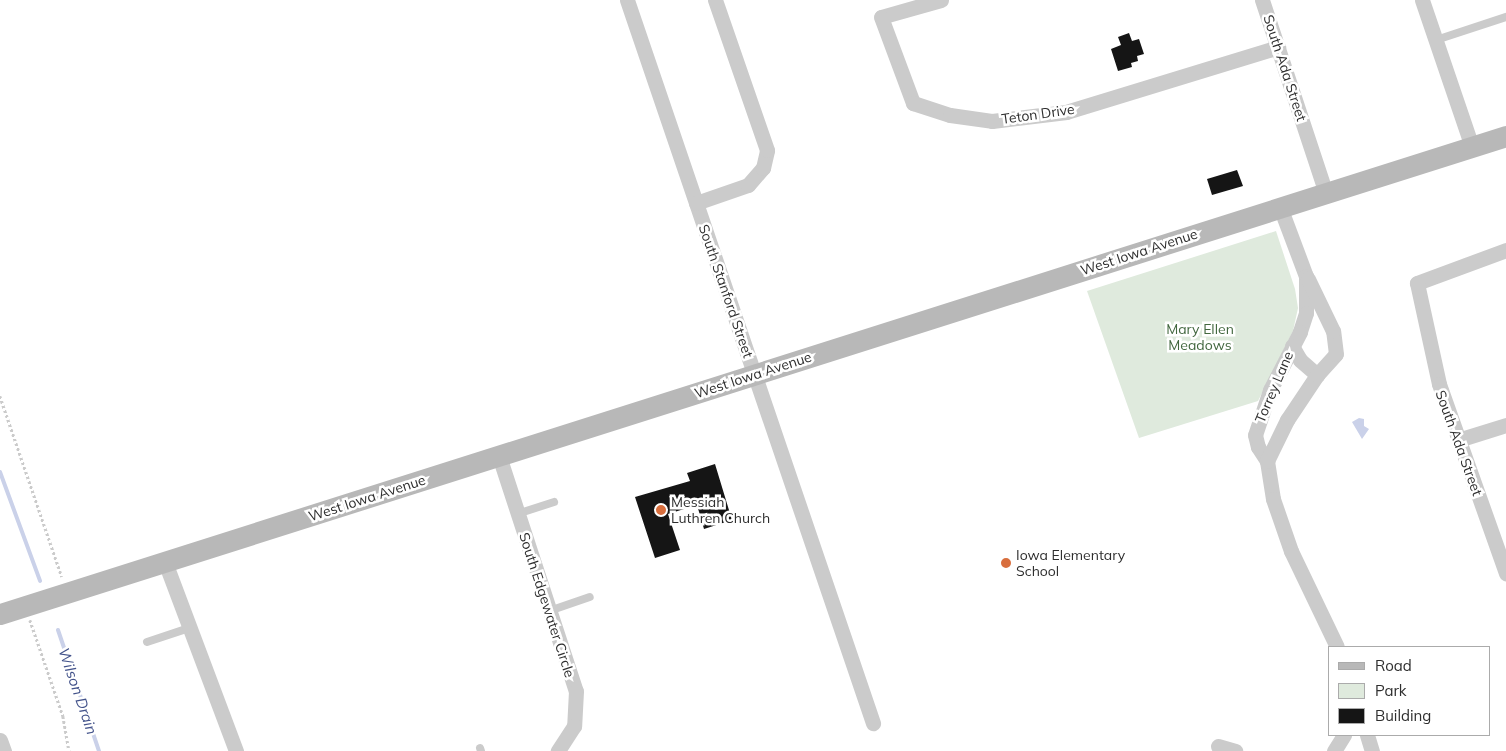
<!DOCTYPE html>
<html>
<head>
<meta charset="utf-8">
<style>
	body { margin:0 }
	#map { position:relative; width:1506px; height:751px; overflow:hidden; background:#fff; font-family:Mulish,sans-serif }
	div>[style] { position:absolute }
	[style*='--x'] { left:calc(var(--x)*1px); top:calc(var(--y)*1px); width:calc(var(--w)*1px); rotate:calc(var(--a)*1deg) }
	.green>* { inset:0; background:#dfeadd }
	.water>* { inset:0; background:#cad1e9 }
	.stream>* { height:4px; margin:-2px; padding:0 2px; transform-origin:2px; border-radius:2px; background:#cad1e9 }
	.building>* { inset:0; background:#151515 }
	.path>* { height:2.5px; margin-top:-1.25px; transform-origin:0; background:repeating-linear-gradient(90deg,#cbcbcb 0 2.5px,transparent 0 5px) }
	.lane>* { height:8px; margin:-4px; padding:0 4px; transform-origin:4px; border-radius:4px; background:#cbcbcb }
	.street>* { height:15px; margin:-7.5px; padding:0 7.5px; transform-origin:7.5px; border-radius:7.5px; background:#cbcbcb }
	.secondary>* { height:21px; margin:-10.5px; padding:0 10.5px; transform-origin:10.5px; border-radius:10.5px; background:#b8b8b8 }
	.dots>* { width:14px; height:14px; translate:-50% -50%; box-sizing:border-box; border:2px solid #fff; border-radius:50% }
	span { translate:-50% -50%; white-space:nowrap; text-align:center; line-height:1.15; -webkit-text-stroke:5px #fff; paint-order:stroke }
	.street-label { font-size:14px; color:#2e2e2e }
	.park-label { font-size:14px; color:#42673f }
	.poi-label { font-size:14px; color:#2e2e2e }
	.left { translate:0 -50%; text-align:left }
	.water-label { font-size:15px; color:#42528a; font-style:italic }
	.legend { position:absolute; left:1328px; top:646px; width:162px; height:90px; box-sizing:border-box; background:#fff; border:1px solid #ababab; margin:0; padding:6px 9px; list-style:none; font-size:15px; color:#2e2e2e }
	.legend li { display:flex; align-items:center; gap:10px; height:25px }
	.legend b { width:25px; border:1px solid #ababab }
</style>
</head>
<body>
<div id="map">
	<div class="green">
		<i style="clip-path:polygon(1276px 231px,1295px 289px,1298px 308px,1293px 331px,1258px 401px,1139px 438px,1087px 291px)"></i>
	</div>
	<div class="water">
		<i style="clip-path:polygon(1359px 418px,1364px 419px,1364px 426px,1369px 429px,1362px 439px,1352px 422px)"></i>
	</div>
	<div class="stream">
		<i style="--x:0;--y:472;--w:116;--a:69.8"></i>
		<i style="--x:58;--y:630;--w:128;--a:71.3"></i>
	</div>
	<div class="building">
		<i style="clip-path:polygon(1129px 33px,1132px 41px,1139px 39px,1144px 54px,1137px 56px,1138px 61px,1131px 63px,1132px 67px,1118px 71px,1111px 49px,1121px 45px,1118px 37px)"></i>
		<i style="clip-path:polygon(1237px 170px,1243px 186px,1212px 195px,1207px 179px)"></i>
		<i style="clip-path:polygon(715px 464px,732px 520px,704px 529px,697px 505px,668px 514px,680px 550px,655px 558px,635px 497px,690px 481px,687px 473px)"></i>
	</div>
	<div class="path">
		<i style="--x:0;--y:396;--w:191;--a:71.1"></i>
		<i style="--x:30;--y:620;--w:102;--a:71"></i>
		<i style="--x:63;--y:716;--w:36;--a:80"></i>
	</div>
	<div class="lane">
		<i style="--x:1436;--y:40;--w:74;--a:-18.2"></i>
		<i style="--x:517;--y:514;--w:39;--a:-18"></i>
		<i style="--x:549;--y:611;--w:43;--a:-18.9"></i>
		<i style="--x:147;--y:642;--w:44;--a:-18.4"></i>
		<i style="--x:480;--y:748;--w:3;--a:72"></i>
	</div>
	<div class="street">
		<i style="--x:627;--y:0;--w:764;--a:71.21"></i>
		<i style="--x:941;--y:0;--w:62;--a:164.2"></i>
		<i style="--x:881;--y:17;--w:92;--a:69.6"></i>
		<i style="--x:913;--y:103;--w:39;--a:18"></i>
		<i style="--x:950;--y:115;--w:42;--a:8.1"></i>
		<i style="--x:992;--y:121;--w:75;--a:-6.9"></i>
		<i style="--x:1066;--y:112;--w:222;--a:-17"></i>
		<i style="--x:1262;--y:0;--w:203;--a:71.7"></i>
		<i style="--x:1422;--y:0;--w:155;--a:71.2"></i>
		<i style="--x:696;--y:203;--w:55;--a:-19.1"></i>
		<i style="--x:748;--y:185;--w:23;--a:-49"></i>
		<i style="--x:763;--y:168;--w:18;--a:-77"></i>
		<i style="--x:767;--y:150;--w:159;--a:-109.1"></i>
		<i style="--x:1280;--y:207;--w:74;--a:69.4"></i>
		<i style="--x:1306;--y:276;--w:37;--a:90"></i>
		<i style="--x:1306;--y:313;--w:20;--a:108"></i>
		<i style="--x:1300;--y:332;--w:65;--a:117.3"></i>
		<i style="--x:1270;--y:390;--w:47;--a:108.4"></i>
		<i style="--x:1255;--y:435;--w:12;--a:76"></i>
		<i style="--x:1258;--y:447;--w:17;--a:57"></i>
		<i style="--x:1267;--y:461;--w:38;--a:81"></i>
		<i style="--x:1273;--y:499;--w:55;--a:70.9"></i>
		<i style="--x:1291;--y:551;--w:106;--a:64.4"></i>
		<i style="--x:1506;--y:250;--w:95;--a:159.7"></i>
		<i style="--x:1417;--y:283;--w:103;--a:77.7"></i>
		<i style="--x:1439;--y:384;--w:201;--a:70.5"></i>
		<i style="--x:1292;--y:346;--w:16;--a:60"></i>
		<i style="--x:1300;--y:360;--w:23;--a:41"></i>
		<i style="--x:1458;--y:440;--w:50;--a:-17.4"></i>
		<i style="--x:499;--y:456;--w:247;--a:71.9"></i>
		<i style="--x:576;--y:691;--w:35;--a:93"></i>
		<i style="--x:574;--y:726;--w:30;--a:123"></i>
		<i style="--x:1267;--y:461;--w:46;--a:-64"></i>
		<i style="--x:1287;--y:420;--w:54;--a:-56.3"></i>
		<i style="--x:1317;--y:375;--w:28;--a:-48"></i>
		<i style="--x:1336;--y:354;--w:23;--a:-97"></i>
		<i style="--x:1333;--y:331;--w:58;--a:-115.7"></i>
		<i style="--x:165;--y:562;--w:202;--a:69.4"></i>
		<i style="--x:1367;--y:735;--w:17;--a:73"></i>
		<i style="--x:0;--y:740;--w:12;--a:70"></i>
		<i style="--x:1218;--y:746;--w:18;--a:16"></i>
		<i style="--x:1334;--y:751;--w:19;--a:-58"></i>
	</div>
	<div class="secondary">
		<i style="--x:0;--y:614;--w:1580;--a:-17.61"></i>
	</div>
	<div class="dots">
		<i style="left:661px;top:510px;background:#d86e3d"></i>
		<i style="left:1006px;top:563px;background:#d86e3d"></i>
	</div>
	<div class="street-label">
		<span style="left:1285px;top:68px;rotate:72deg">South Ada Street</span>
		<span style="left:1038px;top:114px;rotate:-8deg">Teton Drive</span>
		<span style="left:1139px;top:252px;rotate:-18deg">West Iowa Avenue</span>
		<span style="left:726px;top:291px;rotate:71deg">South Stanford Street</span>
		<span style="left:753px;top:375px;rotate:-18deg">West Iowa Avenue</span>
		<span style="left:1274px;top:387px;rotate:-67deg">Torrey Lane</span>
		<span style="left:1459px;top:443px;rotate:70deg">South Ada Street</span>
		<span style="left:367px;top:498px;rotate:-18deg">West Iowa Avenue</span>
		<span style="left:547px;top:605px;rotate:72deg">South Edgewater Circle</span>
	</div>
	<div class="park-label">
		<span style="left:1200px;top:337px">Mary Ellen<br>Meadows</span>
	</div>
	<div class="poi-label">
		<span class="left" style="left:671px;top:510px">Messiah<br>Luthren Church</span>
		<span class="left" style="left:1016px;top:563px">Iowa Elementary<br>School</span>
	</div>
	<div class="water-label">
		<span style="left:78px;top:691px;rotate:71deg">Wilson Drain</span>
	</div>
	<ul class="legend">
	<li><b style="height:6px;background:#b8b8b8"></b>Road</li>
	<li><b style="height:14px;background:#dfeadd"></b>Park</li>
	<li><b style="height:14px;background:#151515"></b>Building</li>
	</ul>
</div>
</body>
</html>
